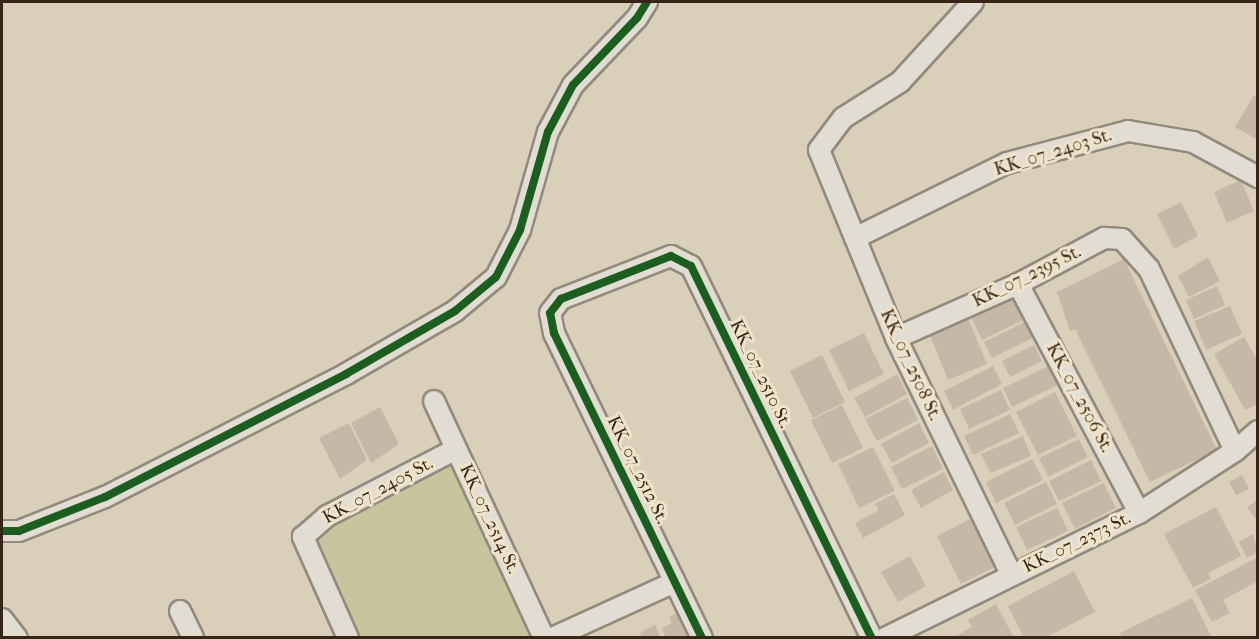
<!DOCTYPE html>
<html>
<head>
<meta charset="utf-8">
<style>
	body { margin:0 }
	#map { position:relative; width:1259px; height:639px; overflow:hidden; background:#dad0ba; font-family:"IM FELL French Canon",serif }
	div>[style] { position:absolute }
	[style*='--x'] { left:calc(var(--x)*1px); top:calc(var(--y)*1px); width:calc(var(--w)*1px); rotate:calc(var(--a)*1deg) }
	.green>* { inset:0; background:#c7c59e }
	.building>* { inset:0; background:#c5b8a7 }
	.roads { filter:drop-shadow(2px 0 #928a7c) drop-shadow(-2px 0 #928a7c) drop-shadow(0 2px #928a7c) drop-shadow(0 -2px #928a7c) }
	.minor>* { height:20px; margin:-10px; padding:0 10px; transform-origin:10px; border-radius:10px; background:#e2ddd2 }
	.cycleway>* { height:8px; margin:-4px; padding:0 4px; transform-origin:4px; border-radius:4px; background:#1b5e20 }
	span { translate:-50% -50%; white-space:nowrap; text-align:center; line-height:1.15; -webkit-text-stroke:6px #efe4ca; paint-order:stroke }
	.street-label { font-size:18px; color:#372518 }
	.frame { position:absolute; inset:0; border:3px solid #372518; pointer-events:none }
</style>
</head>
<body>
<div id="map">
	<div class="green">
		<i style="clip-path:polygon(456px 449px,544px 637px,349px 637px,303px 537px)"></i>
	</div>
	<div class="building">
		<i style="clip-path:polygon(1254px 95px,1258px 97px,1258px 140px,1235px 127px)"></i>
		<i style="clip-path:polygon(1241px 180px,1254px 211px,1227px 223px,1214px 192px)"></i>
		<i style="clip-path:polygon(1181px 202px,1198px 236px,1174px 249px,1157px 214px)"></i>
		<i style="clip-path:polygon(1208px 257px,1220px 281px,1189px 297px,1178px 276px)"></i>
		<i style="clip-path:polygon(1124px 259px,1217px 450px,1150px 482px,1075px 329px,1070px 331px,1057px 292px)"></i>
		<i style="clip-path:polygon(1217px 286px,1225px 305px,1194px 319px,1186px 300px)"></i>
		<i style="clip-path:polygon(1011px 295px,1023px 320px,982px 340px,970px 315px)"></i>
		<i style="clip-path:polygon(1230px 306px,1242px 334px,1206px 350px,1194px 321px)"></i>
		<i style="clip-path:polygon(968px 318px,987px 364px,948px 380px,929px 333px)"></i>
		<i style="clip-path:polygon(1029px 320px,1037px 336px,992px 358px,984px 342px)"></i>
		<i style="clip-path:polygon(864px 333px,884px 374px,849px 391px,829px 350px)"></i>
		<i style="clip-path:polygon(1244px 337px,1258px 361px,1258px 404px,1245px 410px,1214px 354px)"></i>
		<i style="clip-path:polygon(1034px 345px,1042px 361px,1010px 377px,1002px 361px)"></i>
		<i style="clip-path:polygon(822px 355px,845px 402px,813px 418px,790px 371px)"></i>
		<i style="clip-path:polygon(1052px 364px,1062px 383px,1012px 407px,1003px 388px)"></i>
		<i style="clip-path:polygon(993px 366px,1002px 384px,953px 410px,944px 391px)"></i>
		<i style="clip-path:polygon(897px 374px,907px 394px,865px 417px,854px 398px)"></i>
		<i style="clip-path:polygon(1001px 390px,1010px 410px,969px 429px,960px 409px)"></i>
		<i style="clip-path:polygon(1055px 392px,1077px 436px,1038px 455px,1016px 412px)"></i>
		<i style="clip-path:polygon(907px 398px,918px 420px,877px 441px,865px 419px)"></i>
		<i style="clip-path:polygon(842px 405px,863px 448px,832px 463px,811px 420px)"></i>
		<i style="clip-path:polygon(380px 407px,399px 444px,371px 463px,351px 423px)"></i>
		<i style="clip-path:polygon(1010px 414px,1019px 433px,973px 455px,964px 436px)"></i>
		<i style="clip-path:polygon(349px 423px,367px 460px,340px 479px,319px 438px)"></i>
		<i style="clip-path:polygon(919px 423px,929px 443px,892px 463px,881px 444px)"></i>
		<i style="clip-path:polygon(1023px 436px,1031px 456px,990px 473px,981px 454px)"></i>
		<i style="clip-path:polygon(1079px 439px,1088px 457px,1048px 477px,1039px 458px)"></i>
		<i style="clip-path:polygon(932px 446px,943px 469px,902px 489px,891px 467px)"></i>
		<i style="clip-path:polygon(873px 447px,895px 491px,859px 508px,838px 464px)"></i>
		<i style="clip-path:polygon(1032px 459px,1043px 480px,996px 503px,986px 482px)"></i>
		<i style="clip-path:polygon(1091px 460px,1101px 481px,1059px 501px,1049px 481px)"></i>
		<i style="clip-path:polygon(944px 472px,953px 490px,921px 508px,911px 490px)"></i>
		<i style="clip-path:polygon(1242px 475px,1249px 489px,1236px 495px,1229px 482px)"></i>
		<i style="clip-path:polygon(1046px 482px,1057px 504px,1015px 525px,1004px 503px)"></i>
		<i style="clip-path:polygon(1104px 483px,1116px 508px,1075px 529px,1062px 503px)"></i>
		<i style="clip-path:polygon(894px 494px,905px 515px,863px 538px,855px 523px,879px 510px,875px 504px)"></i>
		<i style="clip-path:polygon(1258px 500px,1258px 522px,1247px 507px)"></i>
		<i style="clip-path:polygon(1216px 507px,1241px 556px,1208px 573px,1211px 579px,1193px 588px,1164px 534px)"></i>
		<i style="clip-path:polygon(1057px 508px,1068px 531px,1027px 550px,1016px 527px)"></i>
		<i style="clip-path:polygon(972px 518px,997px 566px,961px 584px,937px 536px)"></i>
		<i style="clip-path:polygon(1253px 534px,1258px 552px,1247px 558px,1239px 542px)"></i>
		<i style="clip-path:polygon(910px 556px,926px 586px,898px 602px,881px 572px)"></i>
		<i style="clip-path:polygon(1258px 557px,1258px 581px,1223px 600px,1230px 613px,1212px 622px,1195px 590px)"></i>
		<i style="clip-path:polygon(1074px 571px,1095px 612px,1045px 638px,1024px 638px,1008px 606px)"></i>
		<i style="clip-path:polygon(1192px 598px,1212px 638px,1122px 638px,1120px 633px)"></i>
		<i style="clip-path:polygon(996px 604px,1014px 638px,953px 638px,972px 627px,968px 620px)"></i>
		<i style="clip-path:polygon(684px 610px,697px 638px,666px 638px,662px 628px,672px 623px,669px 617px)"></i>
		<i style="clip-path:polygon(655px 625px,661px 638px,643px 638px,640px 632px)"></i>
	</div>
	<div class="roads">
		<div class="minor">
			<i style="--x:973;--y:2;--w:108;--a:132.4"></i>
			<i style="--x:900;--y:82;--w:67;--a:147.7"></i>
			<i style="--x:843;--y:118;--w:40;--a:127"></i>
			<i style="--x:819;--y:150;--w:203;--a:67.7"></i>
			<i style="--x:896;--y:338;--w:263;--a:64"></i>
			<i style="--x:855;--y:238;--w:169;--a:-26.3"></i>
			<i style="--x:1007;--y:163;--w:125;--a:-14.8"></i>
			<i style="--x:1128;--y:131;--w:66;--a:9.6"></i>
			<i style="--x:1193;--y:142;--w:74;--a:28.3"></i>
			<i style="--x:1018;--y:284;--w:259;--a:62.1"></i>
			<i style="--x:896;--y:338;--w:133;--a:-23.9"></i>
			<i style="--x:1018;--y:284;--w:98;--a:-28.1"></i>
			<i style="--x:1104;--y:238;--w:18;--a:3"></i>
			<i style="--x:1122;--y:239;--w:40;--a:48"></i>
			<i style="--x:1149;--y:269;--w:201;--a:64.7"></i>
			<i style="--x:434;--y:401;--w:261;--a:65.1"></i>
			<i style="--x:2;--y:531;--w:17;--a:0"></i>
			<i style="--x:19;--y:531;--w:92;--a:-21.6"></i>
			<i style="--x:105;--y:497;--w:271;--a:-27"></i>
			<i style="--x:346;--y:374;--w:126;--a:-30"></i>
			<i style="--x:455;--y:311;--w:53;--a:-39.7"></i>
			<i style="--x:496;--y:277;--w:53;--a:-62.9"></i>
			<i style="--x:520;--y:230;--w:102;--a:-74.1"></i>
			<i style="--x:548;--y:132;--w:53;--a:-62"></i>
			<i style="--x:573;--y:85;--w:93;--a:-46.3"></i>
			<i style="--x:637;--y:18;--w:19;--a:-58"></i>
			<i style="--x:180;--y:611;--w:30;--a:64"></i>
			<i style="--x:2;--y:619;--w:24;--a:52"></i>
			<i style="--x:348;--y:638;--w:111;--a:-114"></i>
			<i style="--x:303;--y:537;--w:32;--a:-41"></i>
			<i style="--x:327;--y:516;--w:145;--a:-27.4"></i>
			<i style="--x:552;--y:638;--w:135;--a:-24.5"></i>
			<i style="--x:702;--y:638;--w:339;--a:-115.9"></i>
			<i style="--x:554;--y:333;--w:20;--a:-101"></i>
			<i style="--x:550;--y:313;--w:18;--a:-52"></i>
			<i style="--x:561;--y:299;--w:118;--a:-21.4"></i>
			<i style="--x:671;--y:256;--w:22;--a:27"></i>
			<i style="--x:691;--y:266;--w:414;--a:64.1"></i>
			<i style="--x:885;--y:638;--w:283;--a:-26.2"></i>
			<i style="--x:1139;--y:513;--w:114;--a:-32.9"></i>
			<i style="--x:1235;--y:451;--w:30;--a:-41"></i>
		</div>
	</div>
	<div class="cycleway">
		<i style="--x:2;--y:531;--w:17;--a:0"></i>
		<i style="--x:19;--y:531;--w:92;--a:-21.6"></i>
		<i style="--x:105;--y:497;--w:271;--a:-27"></i>
		<i style="--x:346;--y:374;--w:126;--a:-30"></i>
		<i style="--x:455;--y:311;--w:53;--a:-39.7"></i>
		<i style="--x:496;--y:277;--w:53;--a:-62.9"></i>
		<i style="--x:520;--y:230;--w:102;--a:-74.1"></i>
		<i style="--x:548;--y:132;--w:53;--a:-62"></i>
		<i style="--x:573;--y:85;--w:93;--a:-46.3"></i>
		<i style="--x:637;--y:18;--w:19;--a:-58"></i>
		<i style="--x:702;--y:638;--w:339;--a:-115.9"></i>
		<i style="--x:554;--y:333;--w:20;--a:-101"></i>
		<i style="--x:550;--y:313;--w:18;--a:-52"></i>
		<i style="--x:561;--y:299;--w:118;--a:-21.4"></i>
		<i style="--x:671;--y:256;--w:22;--a:27"></i>
		<i style="--x:691;--y:266;--w:414;--a:64.1"></i>
	</div>
	<div class="street-label">
		<span style="left:1053px;top:153px;rotate:-17deg">KK_07_2403 St.</span>
		<span style="left:1027px;top:277px;rotate:-26deg">KK_07_2395 St.</span>
		<span style="left:910px;top:365px;rotate:65deg">KK_07_2508 St.</span>
		<span style="left:760px;top:374px;rotate:64deg">KK_07_2510 St.</span>
		<span style="left:1079px;top:398px;rotate:62deg">KK_07_2506 St.</span>
		<span style="left:637px;top:470px;rotate:64deg">KK_07_2512 St.</span>
		<span style="left:378px;top:491px;rotate:-28deg">KK_07_2405 St.</span>
		<span style="left:489px;top:519px;rotate:65deg">KK_07_2514 St.</span>
		<span style="left:1077px;top:543px;rotate:-26deg">KK_07_2373 St.</span>
	</div>
	<div class="frame"></div>
</div>
</body>
</html>
